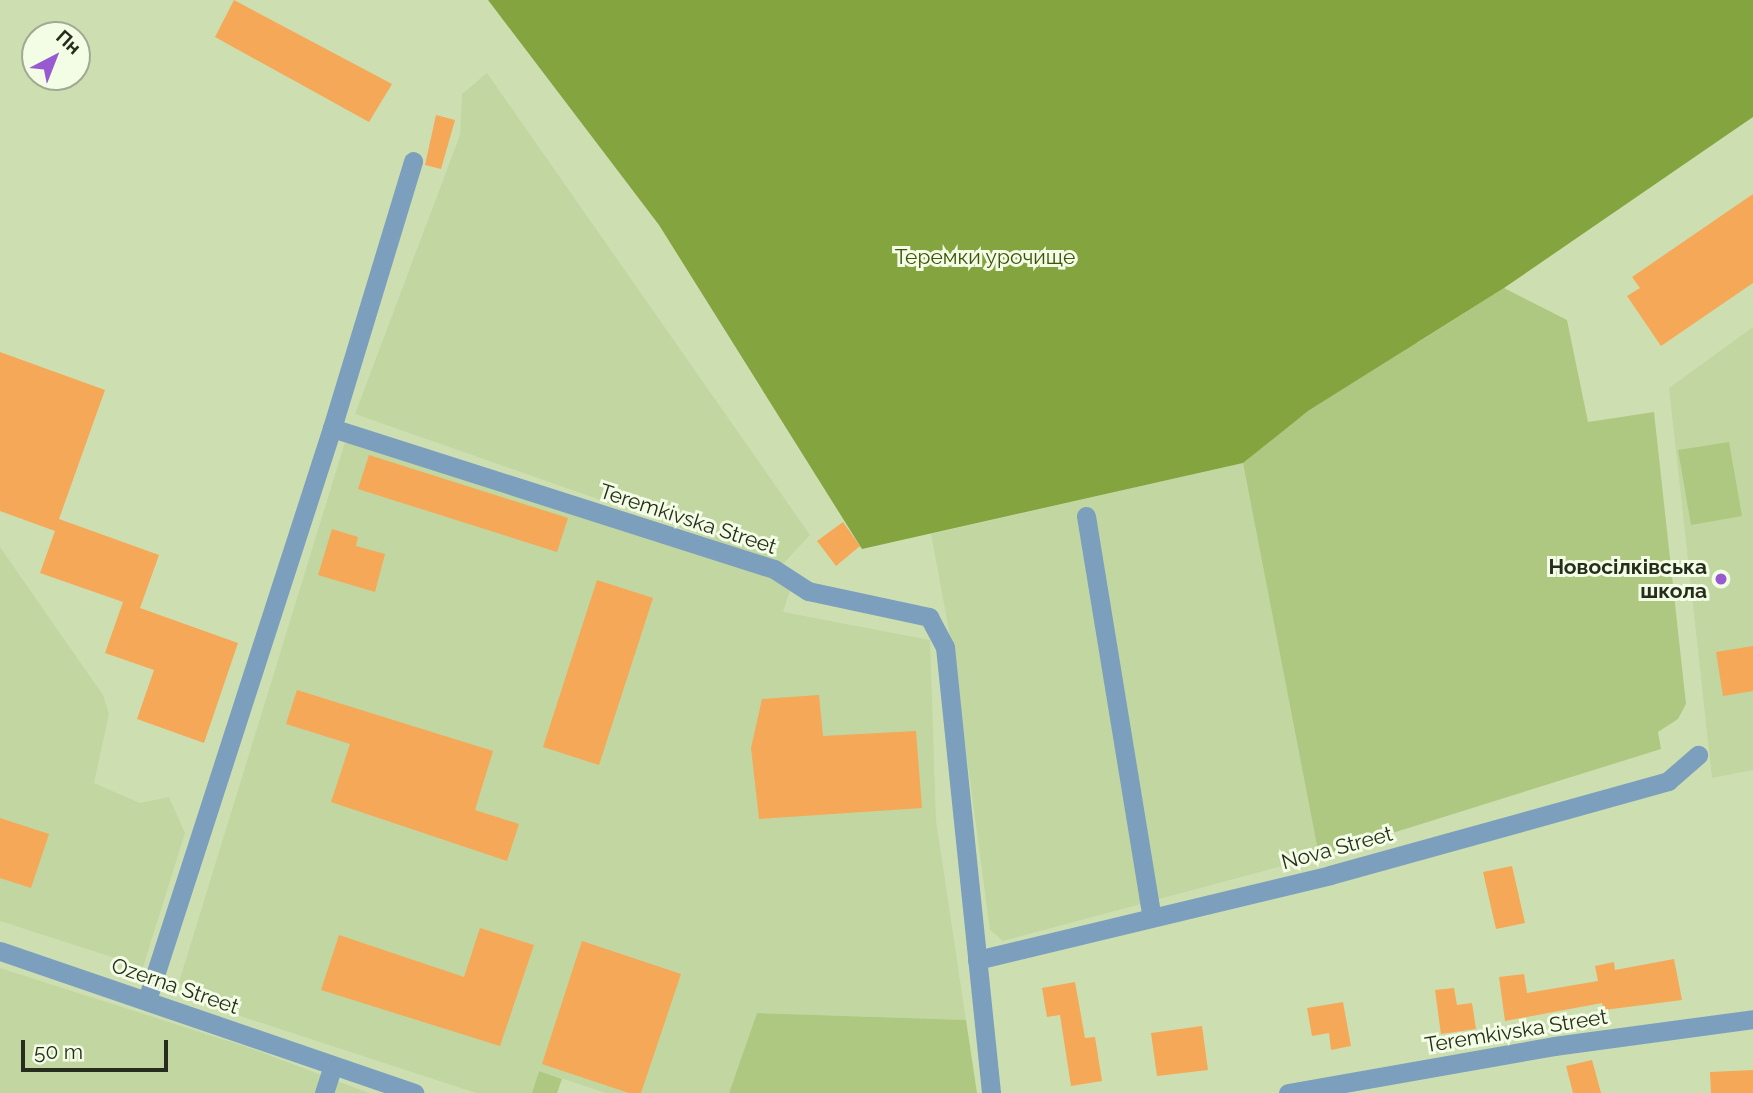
<!DOCTYPE html>
<html>
<head>
<meta charset="utf-8">
<style>
	body { margin:0 }
	#map { position:relative; width:1753px; height:1093px; overflow:hidden; background:#cddfb1; font-family:Raleway,sans-serif }
	div>[style] { position:absolute }
	[style*='--x'] { left:calc(var(--x)*1px); top:calc(var(--y)*1px); width:calc(var(--w)*1px); rotate:calc(var(--a)*1deg) }
	.built>* { inset:0; background:#c2d6a1 }
	.green>* { inset:0; background:#aec882 }
	.forest>* { inset:0; background:#84a440 }
	.building>* { inset:0; background:#f5a857 }
	.minor>* { height:19px; margin:-9.5px; padding:0 9.5px; transform-origin:9.5px; border-radius:9.5px; background:#7c9fbe }
	.dots>* { width:19px; height:19px; translate:-50% -50%; box-sizing:border-box; border:4px solid #f3fce5; border-radius:50% }
	span { translate:-50% -50%; white-space:nowrap; text-align:center; line-height:1.15; -webkit-text-stroke:6px #f3fce5; paint-order:stroke }
	.park-label { font-size:21px; color:#3e5309 }
	.street-label { font-size:21px; color:#272d1c }
	.poi-label { font-size:21px; color:#272d1c; font-weight:700 }
	.right { translate:-100% -50%; text-align:right }
	.north { position:absolute; left:21px; top:21px; width:70px; height:70px; box-sizing:border-box; background:#f3fce5; border:2px solid #a1a995; border-radius:50%; rotate:42deg; font-size:19px; font-weight:700; line-height:28px; text-align:center; color:#272d1c }
	.north::after { content:''; display:block; margin:auto; width:24px; height:32px; background:#975ad1; clip-path:polygon(50% 0,100% 100%,50% 72%,0 100%) }
	.scale { position:absolute; left:21px; top:1040px; width:147px; height:32px; box-sizing:border-box; border:4px solid #272d1c; border-top:0; padding-left:9px; font-size:21px; line-height:24px; white-space:nowrap; color:#272d1c; -webkit-text-stroke:5px #f3fce5; paint-order:stroke }
</style>
</head>
<body>
<div id="map">
	<div class="built">
		<i style="clip-path:polygon(487px 73px,810px 535px,783px 564px,355px 414px,460px 135px,462px 94px)"></i>
		<i style="clip-path:polygon(1753px 327px,1753px 770px,1712px 778px,1669px 388px)"></i>
		<i style="clip-path:polygon(345px 442px,769px 576px,790px 591px,783px 612px,930px 640px,936px 820px,966px 1020px,757px 1013px,729px 1093px,606px 1093px,539px 1071px,532px 1093px,476px 1093px,191px 1000px,179px 982px)"></i>
		<i style="clip-path:polygon(1243px 463px,1319px 856px,1003px 941px,990px 930px,952px 647px,931px 534px)"></i>
		<i style="clip-path:polygon(0 547px,103px 695px,109px 714px,94px 783px,140px 803px,169px 797px,185px 833px,143px 967px,0 921px)"></i>
		<i style="clip-path:polygon(0 968px,253px 1049px,369px 1093px,0 1093px)"></i>
	</div>
	<div class="green">
		<i style="clip-path:polygon(evenodd,1504px 288px,1567px 320px,1588px 422px,1654px 412px,1686px 704px,1678px 719px,1658px 732px,1661px 749px,1319px 856px,1243px 463px,1255px 453px,1259px 417px,1269px 395px,1300px 358px,1344px 337px,1368px 334px,1417px 343px,1504px 288px,1369px 344px,1405px 350px,1308px 411px,1265px 444px,1268px 422px,1290px 382px,1325px 354px,1369px 344px)"></i>
		<i style="clip-path:polygon(1729px 442px,1742px 516px,1691px 525px,1678px 450px)"></i>
		<i style="clip-path:polygon(757px 1013px,966px 1020px,977px 1093px,729px 1093px)"></i>
		<i style="clip-path:polygon(539px 1071px,562px 1079px,557px 1093px,532px 1093px)"></i>
	</div>
	<div class="forest">
		<i style="clip-path:polygon(488px 0,1753px 0,1753px 117px,1504px 288px,1308px 411px,1243px 463px,862px 549px,659px 225px)"></i>
	</div>
	<div class="building">
		<i style="clip-path:polygon(234px 0,392px 84px,369px 122px,215px 37px)"></i>
		<i style="clip-path:polygon(436px 115px,455px 120px,441px 169px,425px 165px)"></i>
		<i style="clip-path:polygon(1753px 194px,1753px 283px,1661px 346px,1627px 296px,1640px 288px,1632px 277px)"></i>
		<i style="clip-path:polygon(0 352px,105px 390px,59px 519px,159px 555px,140px 608px,238px 643px,204px 743px,137px 719px,154px 670px,105px 653px,123px 602px,40px 573px,55px 531px,0 511px)"></i>
		<i style="clip-path:polygon(369px 455px,568px 518px,557px 552px,358px 489px)"></i>
		<i style="clip-path:polygon(843px 522px,860px 546px,836px 566px,817px 541px)"></i>
		<i style="clip-path:polygon(332px 529px,358px 537px,356px 546px,385px 554px,375px 592px,318px 575px)"></i>
		<i style="clip-path:polygon(597px 580px,653px 598px,599px 765px,543px 747px)"></i>
		<i style="clip-path:polygon(1753px 646px,1753px 691px,1723px 696px,1716px 652px)"></i>
		<i style="clip-path:polygon(297px 690px,493px 751px,475px 810px,519px 824px,507px 861px,331px 802px,350px 744px,286px 724px)"></i>
		<i style="clip-path:polygon(819px 695px,823px 736px,916px 731px,922px 808px,759px 819px,751px 748px,762px 699px)"></i>
		<i style="clip-path:polygon(0 818px,49px 834px,31px 888px,0 878px)"></i>
		<i style="clip-path:polygon(1512px 866px,1525px 923px,1496px 929px,1483px 872px)"></i>
		<i style="clip-path:polygon(480px 928px,534px 945px,500px 1046px,321px 990px,339px 935px,464px 977px)"></i>
		<i style="clip-path:polygon(582px 941px,681px 974px,641px 1093px,629px 1093px,542px 1064px)"></i>
		<i style="clip-path:polygon(1674px 959px,1682px 1000px,1604px 1010px,1602px 1003px,1505px 1021px,1499px 977px,1524px 974px,1527px 993px,1598px 981px,1595px 966px,1614px 962px,1615px 970px)"></i>
		<i style="clip-path:polygon(1075px 982px,1085px 1038px,1095px 1037px,1102px 1081px,1071px 1086px,1060px 1015px,1047px 1017px,1042px 988px)"></i>
		<i style="clip-path:polygon(1454px 988px,1457px 1005px,1472px 1003px,1476px 1029px,1441px 1034px,1435px 990px)"></i>
		<i style="clip-path:polygon(1343px 1002px,1351px 1046px,1331px 1050px,1329px 1033px,1312px 1036px,1307px 1008px)"></i>
		<i style="clip-path:polygon(1202px 1026px,1208px 1070px,1157px 1076px,1151px 1033px)"></i>
		<i style="clip-path:polygon(1592px 1060px,1601px 1093px,1573px 1093px,1566px 1066px)"></i>
		<i style="clip-path:polygon(1753px 1070px,1753px 1093px,1711px 1093px,1710px 1072px)"></i>
	</div>
	<div class="minor">
		<i style="--x:332;--y:428;--w:464;--a:17.7"></i>
		<i style="--x:774;--y:569;--w:40;--a:32.9"></i>
		<i style="--x:808;--y:591;--w:124;--a:12.1"></i>
		<i style="--x:929;--y:617;--w:34;--a:62"></i>
		<i style="--x:945;--y:647;--w:448;--a:84.1"></i>
		<i style="--x:1086;--y:516;--w:407;--a:80.7"></i>
		<i style="--x:0;--y:951;--w:438;--a:18.9"></i>
		<i style="--x:977;--y:960;--w:363;--a:-13.5"></i>
		<i style="--x:1330;--y:875;--w:351;--a:-15.5"></i>
		<i style="--x:1668;--y:781;--w:40;--a:-41"></i>
		<i style="--x:147;--y:1000;--w:601;--a:-72.08"></i>
		<i style="--x:332;--y:428;--w:279;--a:-73.1"></i>
		<i style="--x:324;--y:1093;--w:28;--a:-72"></i>
		<i style="--x:1288;--y:1093;--w:270;--a:-10"></i>
		<i style="--x:1554;--y:1046;--w:201;--a:-7.7"></i>
	</div>
	<div class="dots">
		<i style="left:1721px;top:579px;background:#975ad1"></i>
	</div>
	<div class="park-label">
		<span style="left:985px;top:257px">Теремки урочище</span>
	</div>
	<div class="street-label">
		<span style="left:688px;top:519px;rotate:18deg">Teremkivska Street</span>
		<span style="left:1337px;top:848px;rotate:-15deg">Nova Street</span>
		<span style="left:175px;top:986px;rotate:19deg">Ozerna Street</span>
		<span style="left:1516px;top:1031px;rotate:-9deg">Teremkivska Street</span>
	</div>
	<div class="poi-label">
		<span class="right" style="left:1707px;top:579px">Новосілківська<br>школа</span>
	</div>
	<div class="north">Пн</div>
	<div class="scale">50 m</div>
</div>
</body>
</html>
